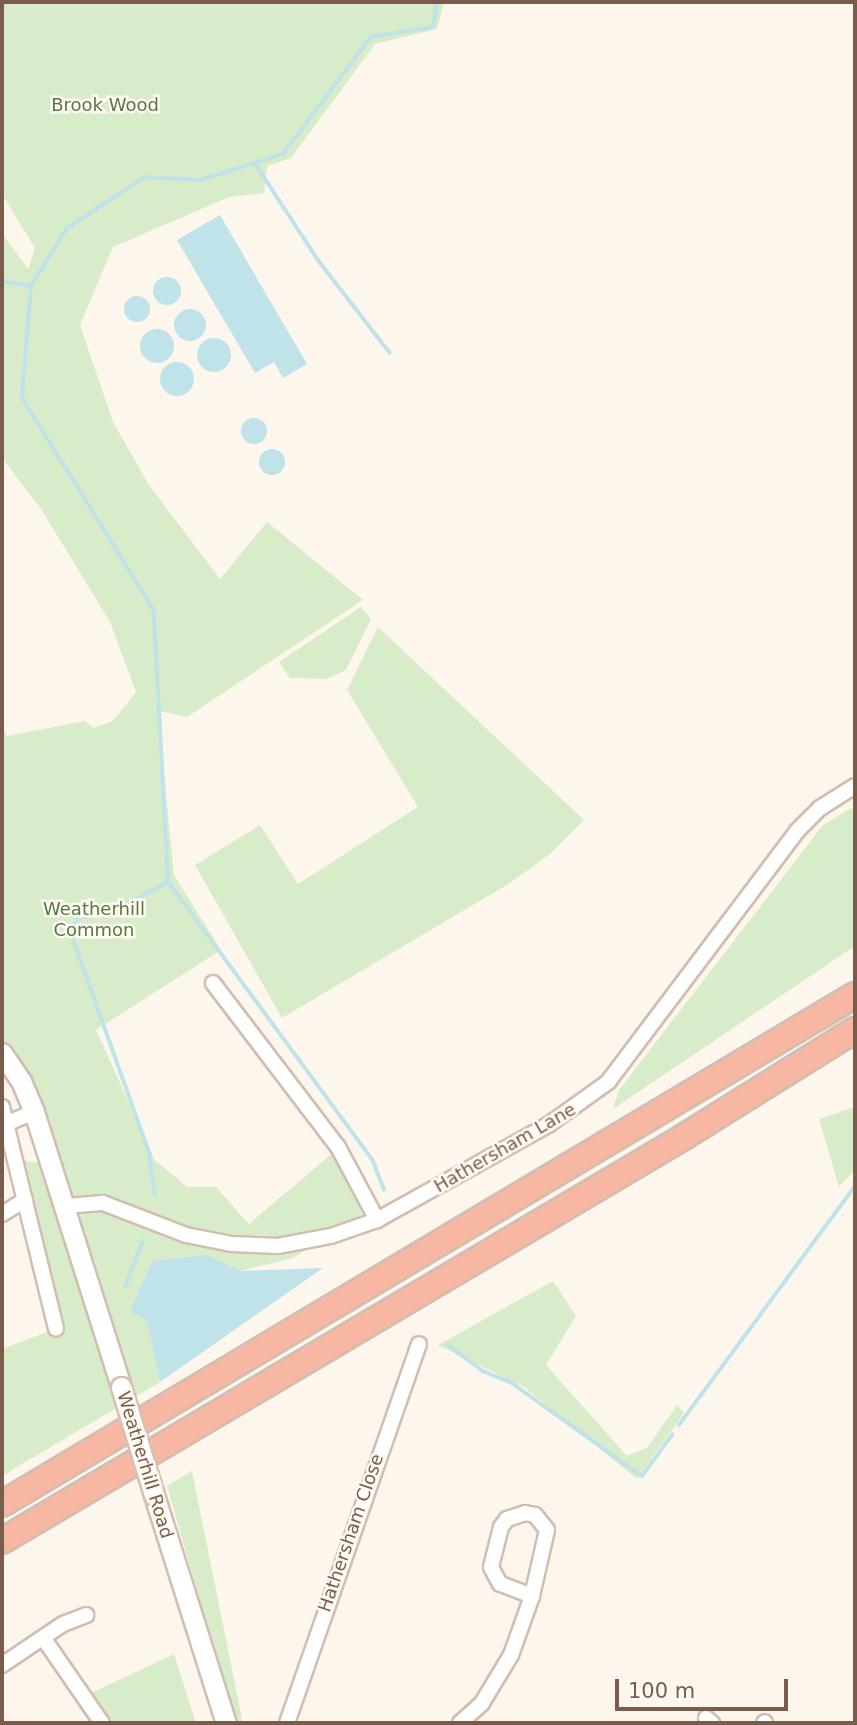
<!DOCTYPE html>
<html>
<head>
<meta charset="utf-8">
<style>
	body { margin:0 }
	#map { position:relative; width:857px; height:1725px; overflow:hidden; background:#fdf6ec; font-family:"DejaVu Sans",sans-serif }
	div>[style] { position:absolute }
	[style*='--x'] { left:calc(var(--x)*1px); top:calc(var(--y)*1px); width:calc(var(--w)*1px); rotate:calc(var(--a)*1deg) }
	.green>* { inset:0; background:#d8ecc9 }
	.water>* { inset:0; background:#bfe3e8 }
	.round { border-radius:50% }
	.stream>* { height:3.5px; margin:-1.75px; padding:0 1.75px; transform-origin:1.75px; border-radius:1.75px; background:#bfe3e8 }
	.roads { filter:drop-shadow(2px 0 #d1beb0) drop-shadow(-2px 0 #d1beb0) drop-shadow(0 2px #d1beb0) drop-shadow(0 -2px #d1beb0) }
	.street>* { height:14px; margin:-7px; padding:0 7px; transform-origin:7px; border-radius:7px; background:#fff }
	.secondary>* { height:19px; margin:-9.5px; padding:0 9.5px; transform-origin:9.5px; border-radius:9.5px; background:#fff }
	.highway>* { height:24px; margin:-12px; padding:0 12px; transform-origin:12px; border-radius:12px; background:#f7b7a3 }
	.bridges { filter:drop-shadow(2px 0 #d6c0b0) drop-shadow(-2px 0 #d6c0b0) drop-shadow(0 2px #d6c0b0) drop-shadow(0 -2px #d6c0b0) }
	.secondary-bridge>* { height:19px; margin:-9.5px; padding:0 9.5px; transform-origin:9.5px; border-radius:9.5px; background:#fff }
	span { translate:-50% -50%; white-space:nowrap; text-align:center; line-height:1.15; -webkit-text-stroke:5px #fffaf3; paint-order:stroke }
	.park-label { font-size:18px; color:#537a41 }
	.street-label { font-size:18px; color:#7a5c4d }
	.frame { position:absolute; inset:0; border:4px solid #7a5c4d; pointer-events:none }
	.scale { position:absolute; left:615px; top:1679px; width:173px; height:32px; box-sizing:border-box; border:4px solid #7a5c4d; border-top:0; padding-left:9px; font-size:21px; line-height:24px; white-space:nowrap; color:#7a5c4d; -webkit-text-stroke:5px #fffaf3; paint-order:stroke }
</style>
</head>
<body>
<div id="map">
	<div class="green">
		<i style="clip-path:polygon(2px 2px,444px 2px,437px 29px,375px 44px,291px 158px,267px 166px,264px 193px,229px 197px,113px 247px,80px 325px,113px 422px,149px 485px,220px 579px,267px 522px,363px 600px,187px 717px,159px 711px,157px 686px,157px 704px,174px 875px,221px 950px,96px 1030px,155px 1160px,187px 1187px,216px 1187px,249px 1224px,334px 1152px,362px 1214px,293px 1258px,240px 1271px,207px 1255px,147px 1321px,160px 1382px,2px 1476px,2px 1349px,55px 1329px,18px 1160px,51px 1164px,2px 1053px,2px 727px,7px 736px,85px 721px,93px 728px,113px 721px,136px 692px,110px 622px,41px 509px,2px 458px,2px 233px,28px 269px,35px 248px,2px 194px)"></i>
		<i style="clip-path:polygon(361px 607px,371px 619px,346px 670px,327px 679px,290px 678px,279px 662px)"></i>
		<i style="clip-path:polygon(378px 627px,584px 820px,551px 853px,510px 883px,282px 1018px,195px 865px,260px 825px,298px 884px,418px 807px,347px 690px)"></i>
		<i style="clip-path:polygon(855px 806px,855px 946px,613px 1109px,619px 1090px,823px 825px)"></i>
		<i style="clip-path:polygon(855px 1107px,855px 1170px,839px 1187px,819px 1119px)"></i>
		<i style="clip-path:polygon(553px 1281px,576px 1316px,546px 1365px,627px 1456px,647px 1448px,677px 1405px,684px 1413px,637px 1479px,524px 1387px,438px 1345px)"></i>
		<i style="clip-path:polygon(192px 1471px,241px 1714px,242px 1723px,235px 1723px,167px 1486px)"></i>
		<i style="clip-path:polygon(174px 1654px,196px 1723px,112px 1723px,91px 1693px)"></i>
	</div>
	<div class="water">
		<i style="clip-path:polygon(220px 215px,307px 364px,283px 378px,274px 362px,255px 373px,177px 240px)"></i>
		<i class="round" style="left:153px;top:277px;width:28px;height:28px"></i>
		<i class="round" style="left:124px;top:296px;width:26px;height:26px"></i>
		<i class="round" style="left:174px;top:309px;width:32px;height:32px"></i>
		<i class="round" style="left:140px;top:329px;width:34px;height:34px"></i>
		<i class="round" style="left:197px;top:338px;width:34px;height:34px"></i>
		<i class="round" style="left:160px;top:362px;width:34px;height:34px"></i>
		<i class="round" style="left:241px;top:418px;width:26px;height:26px"></i>
		<i class="round" style="left:259px;top:449px;width:26px;height:26px"></i>
		<i style="clip-path:polygon(207px 1255px,240px 1271px,323px 1268px,160px 1382px,147px 1321px,130px 1312px,152px 1261px)"></i>
	</div>
	<div class="stream">
		<i style="--x:255;--y:163;--w:117;--a:56.9"></i>
		<i style="--x:319;--y:261;--w:116;--a:52.3"></i>
		<i style="--x:2;--y:281;--w:29;--a:10"></i>
		<i style="--x:384;--y:1190;--w:31;--a:-111"></i>
		<i style="--x:373;--y:1161;--w:346;--a:-126.3"></i>
		<i style="--x:168;--y:882;--w:271;--a:-93"></i>
		<i style="--x:154;--y:611;--w:251;--a:-121.8"></i>
		<i style="--x:22;--y:398;--w:112;--a:-85.4"></i>
		<i style="--x:31;--y:286;--w:68;--a:-58.2"></i>
		<i style="--x:67;--y:228;--w:92;--a:-33.5"></i>
		<i style="--x:144;--y:177;--w:56;--a:3.1"></i>
		<i style="--x:200;--y:180;--w:87;--a:-17.4"></i>
		<i style="--x:283;--y:154;--w:146;--a:-53.1"></i>
		<i style="--x:371;--y:37;--w:63;--a:-9.2"></i>
		<i style="--x:433;--y:27;--w:25;--a:-81"></i>
		<i style="--x:155;--y:1195;--w:42;--a:-98.1"></i>
		<i style="--x:149;--y:1153;--w:232;--a:-109.6"></i>
		<i style="--x:71;--y:934;--w:16;--a:-68"></i>
		<i style="--x:77;--y:919;--w:53;--a:-17.4"></i>
		<i style="--x:128;--y:903;--w:45;--a:-27.7"></i>
		<i style="--x:125;--y:1287;--w:49;--a:-68.6"></i>
		<i style="--x:448;--y:1345;--w:44;--a:36.6"></i>
		<i style="--x:483;--y:1371;--w:31;--a:22"></i>
		<i style="--x:512;--y:1383;--w:160;--a:35.6"></i>
		<i style="--x:642;--y:1476;--w:51;--a:-53.8"></i>
		<i style="--x:679;--y:1425;--w:295;--a:-53.6"></i>
	</div>
	<div class="roads">
		<div class="street">
			<i style="--x:213;--y:983;--w:206;--a:52.7"></i>
			<i style="--x:338;--y:1147;--w:83;--a:61.9"></i>
			<i style="--x:2;--y:1107;--w:228;--a:76.3"></i>
			<i style="--x:8;--y:1123;--w:28;--a:-23"></i>
			<i style="--x:67;--y:1206;--w:36;--a:-5"></i>
			<i style="--x:103;--y:1203;--w:89;--a:21.1"></i>
			<i style="--x:186;--y:1235;--w:47;--a:11.1"></i>
			<i style="--x:232;--y:1244;--w:46;--a:2.5"></i>
			<i style="--x:278;--y:1246;--w:54;--a:-10.7"></i>
			<i style="--x:331;--y:1236;--w:49;--a:-19.2"></i>
			<i style="--x:377;--y:1220;--w:196;--a:-29.1"></i>
			<i style="--x:548;--y:1125;--w:74;--a:-35.6"></i>
			<i style="--x:608;--y:1082;--w:314;--a:-53"></i>
			<i style="--x:797;--y:831;--w:33;--a:-45"></i>
			<i style="--x:820;--y:808;--w:41;--a:-32.2"></i>
			<i style="--x:2;--y:1214;--w:27;--a:-31"></i>
			<i style="--x:525;--y:1513;--w:10;--a:11"></i>
			<i style="--x:535;--y:1515;--w:19;--a:51"></i>
			<i style="--x:547;--y:1530;--w:68;--a:102.8"></i>
			<i style="--x:532;--y:1596;--w:34;--a:-159"></i>
			<i style="--x:500;--y:1584;--w:19;--a:-118"></i>
			<i style="--x:491;--y:1567;--w:41;--a:-76"></i>
			<i style="--x:501;--y:1527;--w:10;--a:-53"></i>
			<i style="--x:507;--y:1519;--w:19;--a:-18"></i>
			<i style="--x:44;--y:1639;--w:102;--a:55.4"></i>
			<i style="--x:2;--y:1665;--w:73;--a:-33.9"></i>
			<i style="--x:63;--y:1624;--w:25;--a:-21"></i>
			<i style="--x:706;--y:1718;--w:8;--a:40"></i>
			<i style="--x:287;--y:1723;--w:401;--a:-70.8"></i>
			<i style="--x:460;--y:1723;--w:30;--a:-42"></i>
			<i style="--x:482;--y:1703;--w:56;--a:-58.9"></i>
			<i style="--x:511;--y:1655;--w:63;--a:-70.4"></i>
			<i style="--x:764;--y:1723;--w:1;--a:-45"></i>
		</div>
		<div class="secondary">
			<i style="--x:2;--y:1053;--w:34;--a:56"></i>
			<i style="--x:21;--y:1081;--w:34;--a:67"></i>
			<i style="--x:34;--y:1112;--w:288;--a:72.4"></i>
			<i style="--x:154;--y:1495;--w:239;--a:72.5"></i>
		</div>
		<div class="highway">
			<i style="--x:2;--y:1504;--w:993;--a:-30.83"></i>
			<i style="--x:2;--y:1541;--w:790;--a:-30.65"></i>
			<i style="--x:682;--y:1138;--w:204;--a:-32"></i>
		</div>
	</div>
	<div class="bridges">
		<div class="secondary-bridge">
			<i style="--x:121;--y:1387;--w:113;--a:73"></i>
		</div>
	</div>
	<div class="park-label">
		<span style="left:105px;top:105px">Brook Wood</span>
		<span style="left:94px;top:920px">Weatherhill<br>Common</span>
	</div>
	<div class="street-label">
		<span style="left:505px;top:1148px;rotate:-30deg">Hathersham Lane</span>
		<span style="left:145px;top:1465px;rotate:73deg">Weatherhill Road</span>
		<span style="left:351px;top:1533px;rotate:-71deg">Hathersham Close</span>
	</div>
	<div class="frame"></div>
	<div class="scale">100 m</div>
</div>
</body>
</html>
